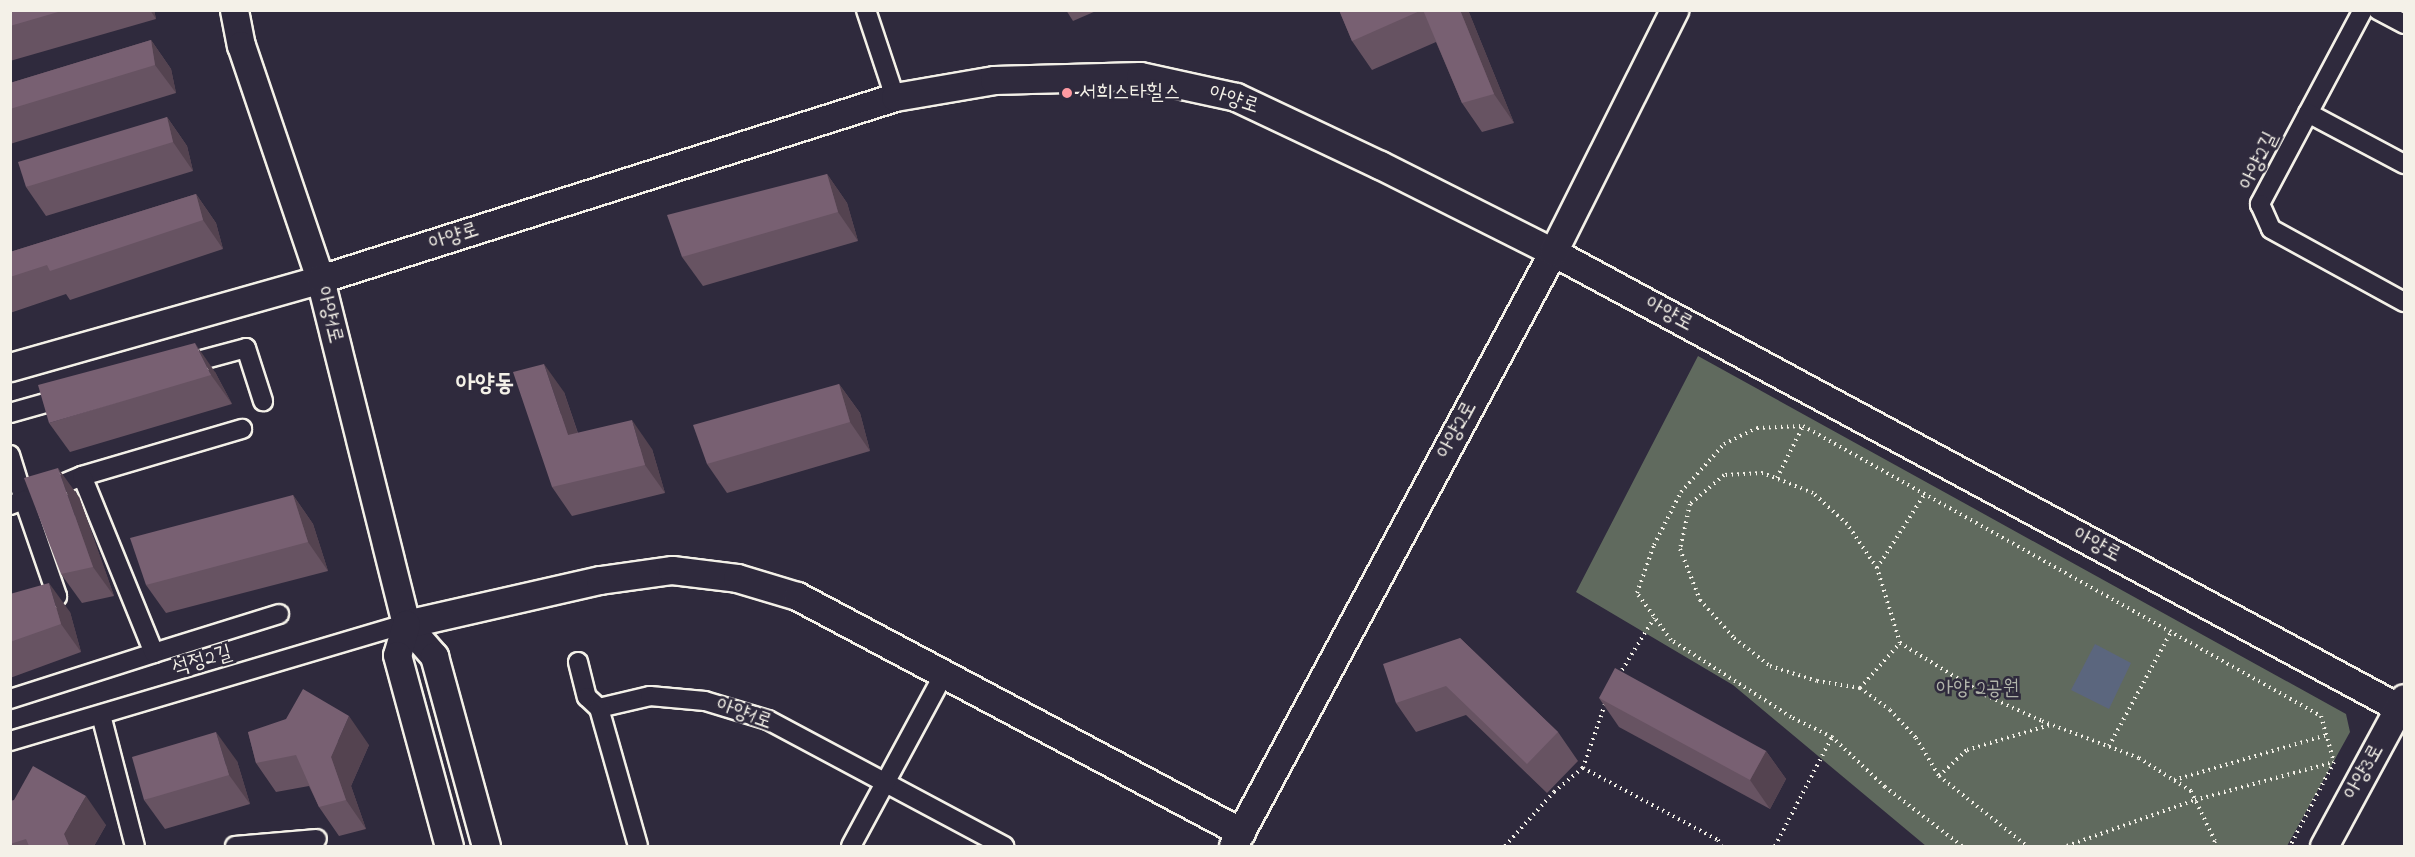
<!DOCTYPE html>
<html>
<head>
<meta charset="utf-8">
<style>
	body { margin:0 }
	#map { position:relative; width:2415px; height:857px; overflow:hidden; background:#2f2a3d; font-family:"Indie Flower","Poor Story",sans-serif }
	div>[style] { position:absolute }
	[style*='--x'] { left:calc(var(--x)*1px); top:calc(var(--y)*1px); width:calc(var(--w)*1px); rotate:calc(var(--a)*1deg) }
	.green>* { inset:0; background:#606a5e }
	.water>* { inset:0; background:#5b667e }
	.path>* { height:4px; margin-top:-2px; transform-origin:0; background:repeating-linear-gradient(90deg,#f4f1e8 0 1.5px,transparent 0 6px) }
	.roads { filter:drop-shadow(2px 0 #f4f1e8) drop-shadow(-2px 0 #f4f1e8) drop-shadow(0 2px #f4f1e8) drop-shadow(0 -2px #f4f1e8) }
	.street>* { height:18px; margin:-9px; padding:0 9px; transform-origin:9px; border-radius:9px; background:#2f2a3d }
	.secondary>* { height:27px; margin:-13.5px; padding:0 13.5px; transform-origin:13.5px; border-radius:13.5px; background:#2f2a3d }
	.wall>* { inset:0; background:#675362 }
	.shaded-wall>* { inset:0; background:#544350 }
	.building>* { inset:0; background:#786072 }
	.dots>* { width:16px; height:16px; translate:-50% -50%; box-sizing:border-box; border:3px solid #2f2a3d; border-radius:50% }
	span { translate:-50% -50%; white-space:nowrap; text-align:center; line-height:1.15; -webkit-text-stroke:5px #2f2a3d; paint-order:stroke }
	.poi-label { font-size:21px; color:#f4f1e8 }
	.left { translate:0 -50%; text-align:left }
	.street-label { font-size:21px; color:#f4f1e8 }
	.park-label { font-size:21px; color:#b1b4aa }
	.quarter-label { font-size:24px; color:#f4f1e8; font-weight:700 }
	.frame { position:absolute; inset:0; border:12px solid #f4f1e8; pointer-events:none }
</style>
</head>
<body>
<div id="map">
	<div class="green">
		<i style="clip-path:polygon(1698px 356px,2346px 714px,2350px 732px,2287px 846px,1926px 846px,1733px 685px,1576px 592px)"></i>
	</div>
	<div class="water">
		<i style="clip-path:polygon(2095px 644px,2131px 663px,2109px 709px,2071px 690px)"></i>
	</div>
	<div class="path">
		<i style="--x:1777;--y:478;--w:58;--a:-63.4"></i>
		<i style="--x:1877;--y:568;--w:87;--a:-57.2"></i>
		<i style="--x:1900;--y:643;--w:100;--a:31.5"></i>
		<i style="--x:1985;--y:695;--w:63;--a:24.5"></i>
		<i style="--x:2042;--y:721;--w:104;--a:20.9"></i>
		<i style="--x:2139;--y:758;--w:62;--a:32.4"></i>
		<i style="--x:2191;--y:791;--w:55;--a:64.4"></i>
		<i style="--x:2215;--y:841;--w:5;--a:112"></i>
		<i style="--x:1619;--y:675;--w:67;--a:-58.4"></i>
		<i style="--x:1860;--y:688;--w:60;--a:-48.4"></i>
		<i style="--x:1900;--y:643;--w:78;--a:-107"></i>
		<i style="--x:1877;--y:568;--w:53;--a:-124.3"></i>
		<i style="--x:1847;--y:524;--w:46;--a:-137.6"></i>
		<i style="--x:1813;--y:493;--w:54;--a:-158.2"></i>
		<i style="--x:1763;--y:473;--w:39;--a:177"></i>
		<i style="--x:1724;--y:475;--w:45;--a:139.5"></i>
		<i style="--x:1690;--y:504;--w:46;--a:102.5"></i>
		<i style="--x:1680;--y:549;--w:55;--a:68.6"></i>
		<i style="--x:1700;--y:600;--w:51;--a:48.2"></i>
		<i style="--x:1734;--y:638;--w:46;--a:37.9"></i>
		<i style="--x:1770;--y:666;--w:49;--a:17.7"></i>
		<i style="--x:1817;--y:681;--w:44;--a:9.2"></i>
		<i style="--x:1860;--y:688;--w:37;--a:36"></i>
		<i style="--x:1890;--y:710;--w:38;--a:47"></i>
		<i style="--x:1916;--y:738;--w:44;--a:58.8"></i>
		<i style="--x:1939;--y:776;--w:112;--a:38.5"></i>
		<i style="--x:2109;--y:746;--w:132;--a:-61.5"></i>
		<i style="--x:1583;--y:768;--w:68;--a:-71"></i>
		<i style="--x:1939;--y:776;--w:38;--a:-43"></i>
		<i style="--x:1967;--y:750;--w:87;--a:-16.8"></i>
		<i style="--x:2174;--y:780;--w:159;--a:-16.4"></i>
		<i style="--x:1505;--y:846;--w:73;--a:-47.8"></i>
		<i style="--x:1554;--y:792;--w:38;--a:-40"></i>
		<i style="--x:1583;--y:768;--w:153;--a:28.1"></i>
		<i style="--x:1718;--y:840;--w:7;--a:63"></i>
		<i style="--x:1775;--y:846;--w:123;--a:-62.4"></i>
		<i style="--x:1962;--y:846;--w:97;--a:-142.5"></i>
		<i style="--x:1885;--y:787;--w:73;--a:-136.7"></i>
		<i style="--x:1832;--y:737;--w:46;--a:-154"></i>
		<i style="--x:1791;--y:717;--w:143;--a:-147.3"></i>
		<i style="--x:1671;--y:640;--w:58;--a:-125.9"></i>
		<i style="--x:1637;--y:593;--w:51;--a:-70.5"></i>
		<i style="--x:1654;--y:545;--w:59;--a:-63"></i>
		<i style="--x:1681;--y:492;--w:64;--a:-48.1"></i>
		<i style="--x:1724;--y:444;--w:37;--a:-26"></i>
		<i style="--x:1757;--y:428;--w:46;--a:-2.5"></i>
		<i style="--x:1803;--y:426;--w:594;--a:29.24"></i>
		<i style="--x:2321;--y:716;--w:48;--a:74.2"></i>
		<i style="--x:2334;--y:762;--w:95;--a:117.6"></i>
		<i style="--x:2067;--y:846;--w:136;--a:-19.8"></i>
		<i style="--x:2195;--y:800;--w:144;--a:-15.3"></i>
	</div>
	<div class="roads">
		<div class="street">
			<i style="--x:866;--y:10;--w:92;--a:71.6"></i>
			<i style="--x:2363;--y:10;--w:220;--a:118"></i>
			<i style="--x:2260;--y:204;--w:27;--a:66"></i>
			<i style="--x:2271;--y:229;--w:152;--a:28.8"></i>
			<i style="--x:2378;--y:10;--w:30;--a:28"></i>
			<i style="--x:2308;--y:113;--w:109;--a:28"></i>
			<i style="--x:183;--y:365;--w:65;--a:-15.1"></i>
			<i style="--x:246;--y:348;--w:56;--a:72.2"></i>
			<i style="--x:10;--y:413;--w:59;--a:-15.7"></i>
			<i style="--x:10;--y:455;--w:47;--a:72.7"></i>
			<i style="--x:24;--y:500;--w:63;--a:-22.5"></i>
			<i style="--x:82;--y:476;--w:167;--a:-16.4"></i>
			<i style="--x:10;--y:505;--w:15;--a:-20"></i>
			<i style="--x:24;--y:500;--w:102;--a:71"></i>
			<i style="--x:57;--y:596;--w:49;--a:162.3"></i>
			<i style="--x:154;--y:653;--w:131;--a:-17.3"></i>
			<i style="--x:578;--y:662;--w:36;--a:76"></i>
			<i style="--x:587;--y:697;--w:16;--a:43"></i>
			<i style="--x:10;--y:699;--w:151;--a:-17.7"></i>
			<i style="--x:154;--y:653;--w:191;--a:-112.1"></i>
			<i style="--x:599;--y:708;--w:52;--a:-13.2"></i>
			<i style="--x:650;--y:696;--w:55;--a:5.2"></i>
			<i style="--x:705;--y:701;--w:66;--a:16.8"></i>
			<i style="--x:768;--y:720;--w:268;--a:28.1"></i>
			<i style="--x:599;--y:708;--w:143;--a:74.2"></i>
			<i style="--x:101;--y:715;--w:135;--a:75.5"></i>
			<i style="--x:10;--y:741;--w:413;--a:-16.5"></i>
			<i style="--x:235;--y:846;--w:82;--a:-4.9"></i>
			<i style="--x:851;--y:846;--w:196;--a:-61.6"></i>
		</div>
		<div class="secondary">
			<i style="--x:234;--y:10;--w:36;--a:79"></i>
			<i style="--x:241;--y:45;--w:247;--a:71.3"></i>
			<i style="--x:320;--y:279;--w:356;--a:76"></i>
			<i style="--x:406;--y:624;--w:43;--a:48.8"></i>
			<i style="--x:434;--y:656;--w:197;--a:74.7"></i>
			<i style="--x:10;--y:367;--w:322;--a:-15.8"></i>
			<i style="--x:320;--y:279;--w:603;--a:-17.56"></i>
			<i style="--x:895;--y:97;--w:100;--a:-9.7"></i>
			<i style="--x:994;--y:80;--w:146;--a:-1.6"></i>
			<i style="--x:1140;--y:76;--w:98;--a:12.3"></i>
			<i style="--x:1236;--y:97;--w:159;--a:25.3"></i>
			<i style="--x:1380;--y:165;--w:194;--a:26.7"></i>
			<i style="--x:1553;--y:252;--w:961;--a:28.32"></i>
			<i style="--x:406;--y:624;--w:199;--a:-12.8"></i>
			<i style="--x:600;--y:580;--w:73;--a:-7.9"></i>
			<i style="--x:672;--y:570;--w:65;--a:7"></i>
			<i style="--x:737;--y:578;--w:63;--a:16.7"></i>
			<i style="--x:797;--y:596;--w:503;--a:27.99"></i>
			<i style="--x:406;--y:624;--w:32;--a:106"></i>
			<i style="--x:397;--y:655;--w:198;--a:74.8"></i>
			<i style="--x:1233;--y:846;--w:675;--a:-61.69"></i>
			<i style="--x:1553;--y:252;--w:271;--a:-63.4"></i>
			<i style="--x:2324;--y:846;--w:168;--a:-61.6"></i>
		</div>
	</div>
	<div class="wall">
		<i style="clip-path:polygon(10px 10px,154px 10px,156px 19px,10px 61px)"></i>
		<i style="clip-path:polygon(1066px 10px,1096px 10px,1096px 11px,1073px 21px)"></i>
		<i style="clip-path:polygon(1339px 10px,1468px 10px,1514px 123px,1482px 132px,1462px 103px,1436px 42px,1372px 70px,1352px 41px)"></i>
		<i style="clip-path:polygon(151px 40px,171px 69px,176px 93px,10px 144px,10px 83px)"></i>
		<i style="clip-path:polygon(167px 117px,187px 146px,193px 171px,46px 216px,26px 187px)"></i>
		<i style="clip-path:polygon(827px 174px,847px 203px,858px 241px,703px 286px,682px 257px)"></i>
		<i style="clip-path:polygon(196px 194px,216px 223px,223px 249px,70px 300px,66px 294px,10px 313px,10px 252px)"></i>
		<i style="clip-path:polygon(215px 372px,232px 404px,70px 452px,49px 423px)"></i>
		<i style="clip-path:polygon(839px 384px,860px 413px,870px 451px,727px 493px,707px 464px)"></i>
		<i style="clip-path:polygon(564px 392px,578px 433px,652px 449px,665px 493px,572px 516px,552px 487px)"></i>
		<i style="clip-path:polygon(293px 495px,313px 524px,328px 571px,166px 613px,146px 585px)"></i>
		<i style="clip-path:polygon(79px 497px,114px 596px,82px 603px,61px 574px)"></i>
		<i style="clip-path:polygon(10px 594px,70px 612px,81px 652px,10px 678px)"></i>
		<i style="clip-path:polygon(1460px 638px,1558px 732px,1578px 761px,1547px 793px,1466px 715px,1416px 732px,1396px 703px)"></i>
		<i style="clip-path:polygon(1599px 698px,1766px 751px,1786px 779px,1770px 809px,1619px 727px)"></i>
		<i style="clip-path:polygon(248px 732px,369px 745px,351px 786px,366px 829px,339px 836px,319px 807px,309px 786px,276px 792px,256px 763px)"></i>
		<i style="clip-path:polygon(237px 761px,250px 804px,165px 829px,144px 800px)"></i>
		<i style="clip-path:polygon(10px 801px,106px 825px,94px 846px,10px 846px)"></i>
	</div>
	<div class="shaded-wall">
		<i style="clip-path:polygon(150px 10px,154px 10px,156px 19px)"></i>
		<i style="clip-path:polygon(1460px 10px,1468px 10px,1514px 123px,1494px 94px)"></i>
		<i style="clip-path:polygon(151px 40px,171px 69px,176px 93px,155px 65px)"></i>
		<i style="clip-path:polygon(167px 117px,187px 146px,193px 171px,173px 142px)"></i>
		<i style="clip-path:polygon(827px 174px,847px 203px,858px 241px,838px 212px)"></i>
		<i style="clip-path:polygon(196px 194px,216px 223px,223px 249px,203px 220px)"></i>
		<i style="clip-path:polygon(195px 343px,215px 372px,232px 404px,211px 375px)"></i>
		<i style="clip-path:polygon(544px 364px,564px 392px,588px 464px,568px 435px)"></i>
		<i style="clip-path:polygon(839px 384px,860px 413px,870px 451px,850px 422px)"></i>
		<i style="clip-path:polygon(632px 420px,652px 449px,665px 493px,645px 465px)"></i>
		<i style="clip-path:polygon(58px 468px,79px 497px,114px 596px,93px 567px)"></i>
		<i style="clip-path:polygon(293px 495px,313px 524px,328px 571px,308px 542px)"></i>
		<i style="clip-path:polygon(49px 583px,70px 612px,81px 652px,61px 624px)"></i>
		<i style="clip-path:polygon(349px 716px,369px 745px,351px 786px,366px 829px,346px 800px,331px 757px)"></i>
		<i style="clip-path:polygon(216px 732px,237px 761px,250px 804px,229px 775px)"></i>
		<i style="clip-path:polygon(1766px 751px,1786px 779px,1770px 809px,1750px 780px)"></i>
		<i style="clip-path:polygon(86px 796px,106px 825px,94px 846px,69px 846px,64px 834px)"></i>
	</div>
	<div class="building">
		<i style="clip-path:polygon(10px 10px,65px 10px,10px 26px)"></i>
		<i style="clip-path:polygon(1339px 10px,1422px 10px,1352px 41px)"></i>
		<i style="clip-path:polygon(1423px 10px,1460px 10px,1494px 94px,1462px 103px)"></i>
		<i style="clip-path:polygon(151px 40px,155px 65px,10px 109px,10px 83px)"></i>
		<i style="clip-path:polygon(167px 117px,173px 142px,26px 187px,18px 162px)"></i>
		<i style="clip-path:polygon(827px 174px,838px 212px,682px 257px,667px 215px)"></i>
		<i style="clip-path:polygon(196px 194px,203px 220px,50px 271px,47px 265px,10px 277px,10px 252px)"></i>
		<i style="clip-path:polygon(195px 343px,211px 375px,49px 423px,38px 385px)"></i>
		<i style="clip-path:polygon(544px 364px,568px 435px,632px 420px,645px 465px,552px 487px,513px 372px)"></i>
		<i style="clip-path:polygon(839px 384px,850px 422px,707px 464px,693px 425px)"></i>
		<i style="clip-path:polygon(58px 468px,93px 567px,61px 574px,24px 478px)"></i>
		<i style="clip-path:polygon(293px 495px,308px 542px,146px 585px,130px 538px)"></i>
		<i style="clip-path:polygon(49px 583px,61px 624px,10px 642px,10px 594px)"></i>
		<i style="clip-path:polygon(1460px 638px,1558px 732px,1527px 764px,1446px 686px,1396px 703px,1383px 664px)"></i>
		<i style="clip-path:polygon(1615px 668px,1766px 751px,1750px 780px,1599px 698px)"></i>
		<i style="clip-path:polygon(303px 689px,349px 716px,331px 757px,346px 800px,319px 807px,296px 755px,256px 763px,248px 732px,286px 719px)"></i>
		<i style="clip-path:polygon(216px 732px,229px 775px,144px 800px,132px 757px)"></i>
		<i style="clip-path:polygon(33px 766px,86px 796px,64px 834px,69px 846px,29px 846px,26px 839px,10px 844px,10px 801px,14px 800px)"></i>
	</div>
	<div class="dots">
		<i style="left:1067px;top:93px;background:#ff9aa2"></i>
	</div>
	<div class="poi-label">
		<span class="left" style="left:1079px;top:93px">서희스타힐스</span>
	</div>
	<div class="street-label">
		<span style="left:1234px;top:100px;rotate:18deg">아양로</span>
		<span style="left:2259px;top:161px;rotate:-64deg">아양2길</span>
		<span style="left:454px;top:237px;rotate:-18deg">아양로</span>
		<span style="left:1669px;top:314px;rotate:28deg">아양로</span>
		<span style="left:329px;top:315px;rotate:76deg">아양1로</span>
		<span style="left:1457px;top:430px;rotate:-62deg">아양2로</span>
		<span style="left:2097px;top:545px;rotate:28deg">아양로</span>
		<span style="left:202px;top:661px;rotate:-16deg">석정2길</span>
		<span style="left:744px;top:714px;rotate:19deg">아양1로</span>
		<span style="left:2364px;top:772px;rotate:-61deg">아양3로</span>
	</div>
	<div class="park-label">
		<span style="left:1978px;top:689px">아양 2공원</span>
	</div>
	<div class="quarter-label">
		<span style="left:485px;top:385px">아양동</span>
	</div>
	<div class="frame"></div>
</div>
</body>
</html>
